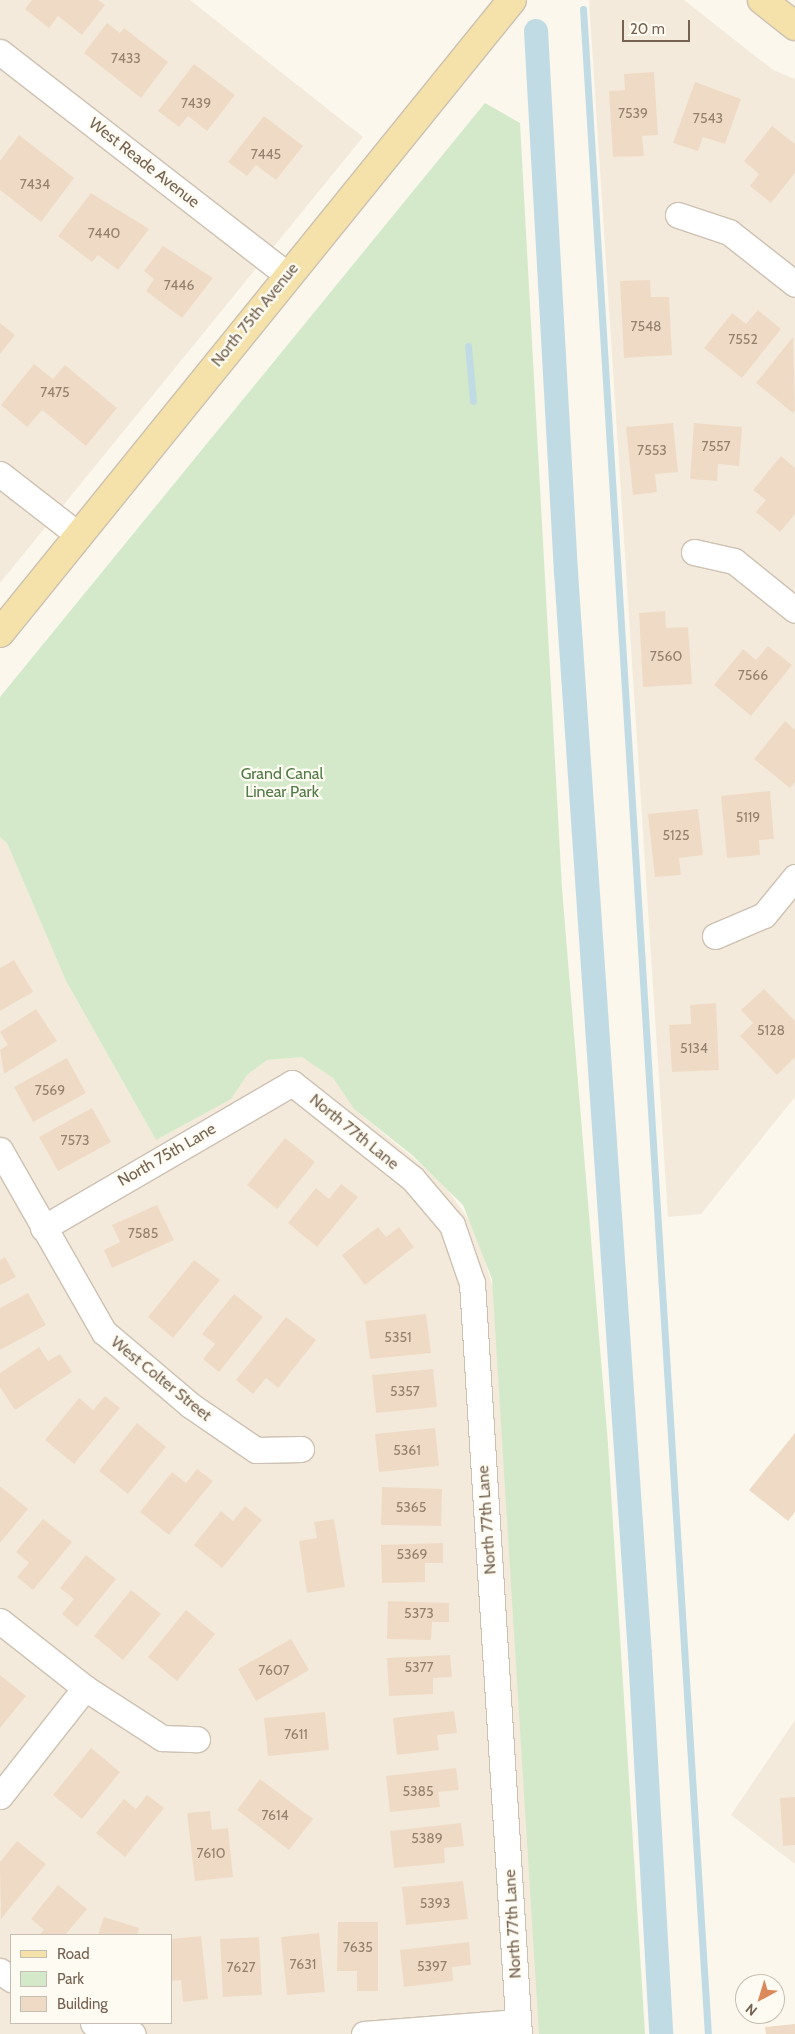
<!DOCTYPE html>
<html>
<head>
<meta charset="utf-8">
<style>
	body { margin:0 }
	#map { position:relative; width:795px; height:2034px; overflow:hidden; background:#fbf7ec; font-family:Cabin,sans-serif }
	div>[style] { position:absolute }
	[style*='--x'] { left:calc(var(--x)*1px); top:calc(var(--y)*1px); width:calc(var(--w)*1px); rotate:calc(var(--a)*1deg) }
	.residential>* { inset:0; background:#f3eadb }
	.green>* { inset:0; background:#d3e9ca }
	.stream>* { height:7px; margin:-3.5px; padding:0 3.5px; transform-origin:3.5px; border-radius:3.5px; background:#c1dbe4 }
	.canal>* { height:24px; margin:-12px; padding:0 12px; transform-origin:12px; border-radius:12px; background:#c1dbe4 }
	.building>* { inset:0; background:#efdbc5 }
	.roads { filter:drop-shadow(1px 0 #cdc1b2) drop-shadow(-1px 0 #cdc1b2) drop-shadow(0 1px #cdc1b2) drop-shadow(0 -1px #cdc1b2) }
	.minor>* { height:25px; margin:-12.5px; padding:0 12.5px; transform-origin:12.5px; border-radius:12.5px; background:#fff }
	.major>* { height:28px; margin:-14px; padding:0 14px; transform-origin:14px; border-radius:14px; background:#f4e2aa }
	span { translate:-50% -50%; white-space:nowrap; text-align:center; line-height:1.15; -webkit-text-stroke:4.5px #fefbf2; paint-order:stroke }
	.number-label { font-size:14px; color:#94806d }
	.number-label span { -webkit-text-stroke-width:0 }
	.street-label { font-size:16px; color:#756250 }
	.park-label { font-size:16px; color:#517a48 }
	.legend { position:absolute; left:10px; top:1934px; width:162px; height:90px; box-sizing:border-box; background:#fefbf2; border:1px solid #c7beb1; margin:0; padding:6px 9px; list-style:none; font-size:15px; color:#756250 }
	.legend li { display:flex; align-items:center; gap:10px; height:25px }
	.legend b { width:25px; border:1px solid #c7beb1 }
	.north { position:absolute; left:735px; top:1974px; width:50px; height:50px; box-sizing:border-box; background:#fefbf2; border:1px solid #c7beb1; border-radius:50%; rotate:219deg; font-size:14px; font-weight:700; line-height:20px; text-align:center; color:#756250 }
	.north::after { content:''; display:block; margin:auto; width:18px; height:22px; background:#db885b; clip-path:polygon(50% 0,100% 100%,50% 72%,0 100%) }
	.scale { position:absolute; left:622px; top:20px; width:68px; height:22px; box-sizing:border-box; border:2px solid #756250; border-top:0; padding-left:6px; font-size:15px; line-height:18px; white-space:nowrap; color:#756250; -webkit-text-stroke:4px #fefbf2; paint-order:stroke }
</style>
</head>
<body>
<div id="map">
	<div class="residential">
		<i style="clip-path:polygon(0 0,190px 0,363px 137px,0 583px)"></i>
		<i style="clip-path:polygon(589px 0,684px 0,773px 70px,795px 79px,795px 1097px,701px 1214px,668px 1217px)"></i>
		<i style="clip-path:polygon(evenodd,0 837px,7px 843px,66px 981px,156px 1140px,230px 1099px,247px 1075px,267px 1060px,302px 1057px,316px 1063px,333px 1078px,354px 1109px,442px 1182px,476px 1230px,493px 1288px,540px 2034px,0 2034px,0 837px,11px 1935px,171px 1935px,171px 2023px,11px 2023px,11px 1935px)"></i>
		<i style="clip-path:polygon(795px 1720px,795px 1864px,731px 1815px)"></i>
	</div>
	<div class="green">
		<i style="clip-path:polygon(485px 103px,520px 123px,562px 889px,608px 1444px,645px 2034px,539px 2034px,492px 1279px,463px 1205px,412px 1155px,354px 1109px,333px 1078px,302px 1057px,267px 1060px,247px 1075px,231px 1099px,156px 1140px,66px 981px,7px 843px,0 837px,0 697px)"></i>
	</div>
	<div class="stream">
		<i style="--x:583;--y:9;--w:2029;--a:86.47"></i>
		<i style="--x:468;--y:346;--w:55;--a:84.8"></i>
	</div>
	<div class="canal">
		<i style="--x:536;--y:31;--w:542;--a:86.83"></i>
		<i style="--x:566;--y:572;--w:1085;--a:86.09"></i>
		<i style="--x:640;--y:1654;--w:381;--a:86.8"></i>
	</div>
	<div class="building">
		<i style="clip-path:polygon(32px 0,98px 0,105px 5px,82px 35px,58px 16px,49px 28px,25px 9px)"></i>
		<i style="clip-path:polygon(107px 23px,120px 33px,124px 28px,168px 62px,141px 98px,84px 53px)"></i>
		<i style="clip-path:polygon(194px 64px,235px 95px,207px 131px,188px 116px,179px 127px,158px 111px)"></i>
		<i style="clip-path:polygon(654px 72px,658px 135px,642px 136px,644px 156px,613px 157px,609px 91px,625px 90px,624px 74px)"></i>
		<i style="clip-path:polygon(695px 82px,741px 99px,725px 144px,703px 137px,698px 151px,673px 143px)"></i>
		<i style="clip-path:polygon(264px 116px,303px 146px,276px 180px,256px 165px,247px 176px,228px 162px)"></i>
		<i style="clip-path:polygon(772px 126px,795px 144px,795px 173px,771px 203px,750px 186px,759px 174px,744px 161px)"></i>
		<i style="clip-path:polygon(19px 135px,74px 178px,41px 222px,0 190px,0 161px)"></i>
		<i style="clip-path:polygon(91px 193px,149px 229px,118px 270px,98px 255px,92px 262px,58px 236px)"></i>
		<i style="clip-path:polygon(163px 246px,213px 278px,182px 318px,146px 291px,154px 279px,144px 271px)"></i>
		<i style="clip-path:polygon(650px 280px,651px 297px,669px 297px,672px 355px,624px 358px,620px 281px)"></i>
		<i style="clip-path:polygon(758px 310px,781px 329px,742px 378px,704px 348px,732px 313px,746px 324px)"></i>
		<i style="clip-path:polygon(0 323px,15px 335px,0 354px)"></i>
		<i style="clip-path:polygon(793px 337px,795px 410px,793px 413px,756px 383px)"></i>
		<i style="clip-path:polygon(34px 364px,53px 379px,65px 365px,117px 408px,86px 446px,42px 410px,27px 427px,1px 405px)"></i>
		<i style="clip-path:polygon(673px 423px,678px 472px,655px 474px,657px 492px,633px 495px,626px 427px)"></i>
		<i style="clip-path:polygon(694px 423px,742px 427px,739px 466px,718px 464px,717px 481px,690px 479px)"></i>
		<i style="clip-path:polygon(781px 456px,795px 468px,795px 514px,780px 532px,756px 512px,766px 500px,753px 490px)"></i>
		<i style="clip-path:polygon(665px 611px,666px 628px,688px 627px,692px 684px,643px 687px,639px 613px)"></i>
		<i style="clip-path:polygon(768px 646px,792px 665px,751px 716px,714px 685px,743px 649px,756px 660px)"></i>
		<i style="clip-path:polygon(785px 721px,795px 730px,795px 782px,790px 788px,754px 759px)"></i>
		<i style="clip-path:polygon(770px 791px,774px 839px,759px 840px,760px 855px,727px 858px,721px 796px)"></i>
		<i style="clip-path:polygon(698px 809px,703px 855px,679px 858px,681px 875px,655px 877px,648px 814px)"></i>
		<i style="clip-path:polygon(14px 960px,33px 992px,0 1011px,0 968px)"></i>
		<i style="clip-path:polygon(764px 989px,795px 1021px,795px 1057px,777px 1075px,740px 1036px,753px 1023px,741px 1010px)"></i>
		<i style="clip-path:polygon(716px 1003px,719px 1070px,672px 1072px,669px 1025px,691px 1024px,690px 1005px)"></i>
		<i style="clip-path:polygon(36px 1009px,57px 1041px,4px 1074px,0 1050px,8px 1045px,0 1032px)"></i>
		<i style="clip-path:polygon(67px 1058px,86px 1093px,33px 1122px,14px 1087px)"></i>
		<i style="clip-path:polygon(92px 1108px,111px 1142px,58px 1171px,39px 1137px)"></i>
		<i style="clip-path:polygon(285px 1138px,315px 1162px,277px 1209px,247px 1185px)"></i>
		<i style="clip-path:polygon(341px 1184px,358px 1197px,317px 1247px,288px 1223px,316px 1188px,329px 1199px)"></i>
		<i style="clip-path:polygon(157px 1205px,174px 1240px,112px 1268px,104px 1250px,120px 1242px,112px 1225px)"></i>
		<i style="clip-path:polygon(378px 1227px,386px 1237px,399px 1227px,414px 1247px,365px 1285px,342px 1255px)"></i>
		<i style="clip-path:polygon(5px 1257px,16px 1277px,0 1285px,0 1260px)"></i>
		<i style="clip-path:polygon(194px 1260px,220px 1280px,173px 1338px,148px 1317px)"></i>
		<i style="clip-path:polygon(28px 1293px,46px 1325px,0 1350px,0 1308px)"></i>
		<i style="clip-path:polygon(234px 1294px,263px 1317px,219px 1372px,203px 1359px,215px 1344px,202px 1334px)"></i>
		<i style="clip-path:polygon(426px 1314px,431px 1353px,370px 1359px,365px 1321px)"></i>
		<i style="clip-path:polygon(286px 1317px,316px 1340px,278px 1388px,266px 1378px,253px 1394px,236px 1380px)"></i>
		<i style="clip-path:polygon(39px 1347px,48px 1361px,60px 1354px,72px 1372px,15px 1410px,0 1387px,0 1373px)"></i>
		<i style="clip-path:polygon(433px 1369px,437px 1407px,376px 1413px,372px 1375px)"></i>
		<i style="clip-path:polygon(105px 1396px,120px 1408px,74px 1464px,45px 1440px,79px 1398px,93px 1410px)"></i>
		<i style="clip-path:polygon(137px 1423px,166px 1447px,128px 1494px,99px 1471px)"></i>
		<i style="clip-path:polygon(435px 1428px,439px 1466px,379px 1472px,375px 1434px)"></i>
		<i style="clip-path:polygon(795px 1433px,795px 1512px,788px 1521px,749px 1490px)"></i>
		<i style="clip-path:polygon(197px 1469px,213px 1481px,169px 1535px,140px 1512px,172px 1472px,186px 1483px)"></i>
		<i style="clip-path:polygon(0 1486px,28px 1509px,0 1543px)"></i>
		<i style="clip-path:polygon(382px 1487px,442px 1489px,441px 1526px,381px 1525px)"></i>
		<i style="clip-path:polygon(245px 1506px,262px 1520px,222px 1568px,194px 1545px,221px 1511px,233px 1521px)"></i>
		<i style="clip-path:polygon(43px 1519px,72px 1542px,33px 1590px,17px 1577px,29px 1563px,16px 1552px)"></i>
		<i style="clip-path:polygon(334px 1519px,345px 1587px,307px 1593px,299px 1541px,317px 1538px,314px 1522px)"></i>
		<i style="clip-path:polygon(443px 1543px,443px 1563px,425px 1563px,425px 1582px,382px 1583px,381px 1545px)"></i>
		<i style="clip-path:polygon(86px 1555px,116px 1579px,77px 1627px,62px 1614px,74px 1599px,60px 1588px)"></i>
		<i style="clip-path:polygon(131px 1590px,161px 1614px,123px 1660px,94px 1636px)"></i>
		<i style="clip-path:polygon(388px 1601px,449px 1603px,449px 1622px,432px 1622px,431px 1640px,387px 1639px)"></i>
		<i style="clip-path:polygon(186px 1610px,215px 1634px,177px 1681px,148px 1657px)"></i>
		<i style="clip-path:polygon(291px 1639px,309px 1670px,256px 1701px,238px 1669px)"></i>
		<i style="clip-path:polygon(450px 1655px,452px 1677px,433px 1678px,433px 1694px,389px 1696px,387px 1658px)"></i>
		<i style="clip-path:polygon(0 1675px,26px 1696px,0 1728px)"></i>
		<i style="clip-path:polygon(454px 1711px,457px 1733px,437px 1735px,439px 1750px,397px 1755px,393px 1718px)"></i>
		<i style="clip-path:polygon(325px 1712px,329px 1750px,268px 1756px,264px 1718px)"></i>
		<i style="clip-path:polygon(91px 1748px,120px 1772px,82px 1819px,53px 1795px)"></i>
		<i style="clip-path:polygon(456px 1768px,459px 1790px,438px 1792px,440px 1807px,390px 1812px,386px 1776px)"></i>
		<i style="clip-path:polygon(260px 1779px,313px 1819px,289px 1850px,237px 1810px)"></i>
		<i style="clip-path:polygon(147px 1795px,164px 1808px,125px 1857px,96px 1833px,124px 1799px,136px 1809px)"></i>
		<i style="clip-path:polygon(795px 1797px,795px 1845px,783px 1846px,780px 1798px)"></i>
		<i style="clip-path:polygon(210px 1811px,212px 1830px,228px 1828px,233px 1877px,195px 1881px,187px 1813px)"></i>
		<i style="clip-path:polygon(461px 1823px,464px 1846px,444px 1848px,445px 1863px,394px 1868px,390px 1831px)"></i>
		<i style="clip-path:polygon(17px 1841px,46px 1864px,1px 1919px,0 1862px)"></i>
		<i style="clip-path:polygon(463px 1881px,468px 1919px,406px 1925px,402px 1887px)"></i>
		<i style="clip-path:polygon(58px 1885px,87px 1909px,65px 1935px,39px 1935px,44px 1930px,31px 1919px)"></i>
		<i style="clip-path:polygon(104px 1917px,139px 1928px,137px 1935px,98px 1935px)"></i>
		<i style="clip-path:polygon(338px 1922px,378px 1922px,378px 1991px,357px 1991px,357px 1971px,337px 1971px)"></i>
		<i style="clip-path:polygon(319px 1933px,325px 1992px,287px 1995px,281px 1937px)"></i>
		<i style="clip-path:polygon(201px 1936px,208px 1999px,183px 2002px,181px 1980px,171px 1981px,171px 1939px)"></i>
		<i style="clip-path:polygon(259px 1937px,262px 1995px,223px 1997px,220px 1939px)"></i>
		<i style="clip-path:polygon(469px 1942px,471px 1965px,452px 1967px,453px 1981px,404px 1987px,400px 1950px)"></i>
		<i style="clip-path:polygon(795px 2024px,795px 2034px,766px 2034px,765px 2027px)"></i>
	</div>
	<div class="roads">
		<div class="minor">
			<i style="--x:0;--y:52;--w:363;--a:37.8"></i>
			<i style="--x:678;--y:215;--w:54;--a:18.4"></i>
			<i style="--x:729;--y:232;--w:84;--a:38.2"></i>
			<i style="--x:0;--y:474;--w:98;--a:37.9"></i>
			<i style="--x:694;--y:552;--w:41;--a:12.7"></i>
			<i style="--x:734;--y:561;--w:78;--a:38.8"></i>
			<i style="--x:715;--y:936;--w:53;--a:-23.2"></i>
			<i style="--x:764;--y:915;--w:49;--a:-50.8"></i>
			<i style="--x:0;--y:1150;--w:210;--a:60.3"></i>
			<i style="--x:104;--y:1332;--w:113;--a:40.3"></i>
			<i style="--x:190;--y:1405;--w:80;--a:34.3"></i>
			<i style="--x:256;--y:1450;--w:45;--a:-1.3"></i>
			<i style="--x:43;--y:1228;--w:288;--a:-30.2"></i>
			<i style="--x:292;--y:1083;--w:154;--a:38.4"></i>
			<i style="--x:413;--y:1179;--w:60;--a:49.7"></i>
			<i style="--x:452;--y:1225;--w:61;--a:71"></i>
			<i style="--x:472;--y:1283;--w:752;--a:86.42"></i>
			<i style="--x:0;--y:1621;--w:108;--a:38.2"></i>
			<i style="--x:85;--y:1688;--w:92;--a:33"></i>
			<i style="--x:162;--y:1738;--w:35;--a:2"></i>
			<i style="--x:0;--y:1796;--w:137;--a:-51.8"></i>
			<i style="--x:0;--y:1971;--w:14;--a:36"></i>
			<i style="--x:93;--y:2023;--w:41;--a:15.4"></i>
			<i style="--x:364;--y:2034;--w:154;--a:-4.5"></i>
		</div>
		<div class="major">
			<i style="--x:762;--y:0;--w:42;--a:38.2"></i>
			<i style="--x:0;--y:633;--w:814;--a:-51.03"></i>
		</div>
	</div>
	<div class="number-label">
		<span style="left:126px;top:58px">7433</span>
		<span style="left:196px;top:103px">7439</span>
		<span style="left:633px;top:113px">7539</span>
		<span style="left:708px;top:118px">7543</span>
		<span style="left:266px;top:154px">7445</span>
		<span style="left:35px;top:184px">7434</span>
		<span style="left:104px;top:233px">7440</span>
		<span style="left:179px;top:285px">7446</span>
		<span style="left:646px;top:326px">7548</span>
		<span style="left:743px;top:339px">7552</span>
		<span style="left:55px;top:392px">7475</span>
		<span style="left:716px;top:446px">7557</span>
		<span style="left:652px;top:450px">7553</span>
		<span style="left:666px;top:656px">7560</span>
		<span style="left:753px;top:675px">7566</span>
		<span style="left:748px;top:817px">5119</span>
		<span style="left:676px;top:835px">5125</span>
		<span style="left:771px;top:1030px">5128</span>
		<span style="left:694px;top:1048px">5134</span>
		<span style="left:50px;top:1090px">7569</span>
		<span style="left:75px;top:1140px">7573</span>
		<span style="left:143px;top:1233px">7585</span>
		<span style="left:398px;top:1337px">5351</span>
		<span style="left:405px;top:1391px">5357</span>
		<span style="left:407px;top:1450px">5361</span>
		<span style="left:411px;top:1507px">5365</span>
		<span style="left:412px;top:1554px">5369</span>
		<span style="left:419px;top:1613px">5373</span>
		<span style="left:419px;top:1667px">5377</span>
		<span style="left:274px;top:1670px">7607</span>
		<span style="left:296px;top:1734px">7611</span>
		<span style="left:418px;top:1791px">5385</span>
		<span style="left:275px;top:1815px">7614</span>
		<span style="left:427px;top:1838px">5389</span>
		<span style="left:211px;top:1853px">7610</span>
		<span style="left:435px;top:1903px">5393</span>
		<span style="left:358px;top:1947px">7635</span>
		<span style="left:303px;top:1964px">7631</span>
		<span style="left:432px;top:1966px">5397</span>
		<span style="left:241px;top:1967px">7627</span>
	</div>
	<div class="street-label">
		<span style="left:144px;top:163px;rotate:38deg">West Reade Avenue</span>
		<span style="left:255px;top:315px;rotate:-51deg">North 75th Avenue</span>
		<span style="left:354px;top:1132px;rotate:39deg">North 77th Lane</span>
		<span style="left:167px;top:1155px;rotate:-30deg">North 75th Lane</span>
		<span style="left:161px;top:1379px;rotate:39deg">West Colter Street</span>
		<span style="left:487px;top:1520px;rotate:-94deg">North 77th Lane</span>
		<span style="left:513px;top:1924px;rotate:-93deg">North 77th Lane</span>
	</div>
	<div class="park-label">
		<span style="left:282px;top:783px">Grand Canal<br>Linear Park</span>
	</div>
	<ul class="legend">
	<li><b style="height:6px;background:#f4e2aa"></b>Road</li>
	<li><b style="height:14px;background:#d3e9ca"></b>Park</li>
	<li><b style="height:14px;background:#efdbc5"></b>Building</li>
	</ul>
	<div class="north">N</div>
	<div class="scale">20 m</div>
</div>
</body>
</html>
